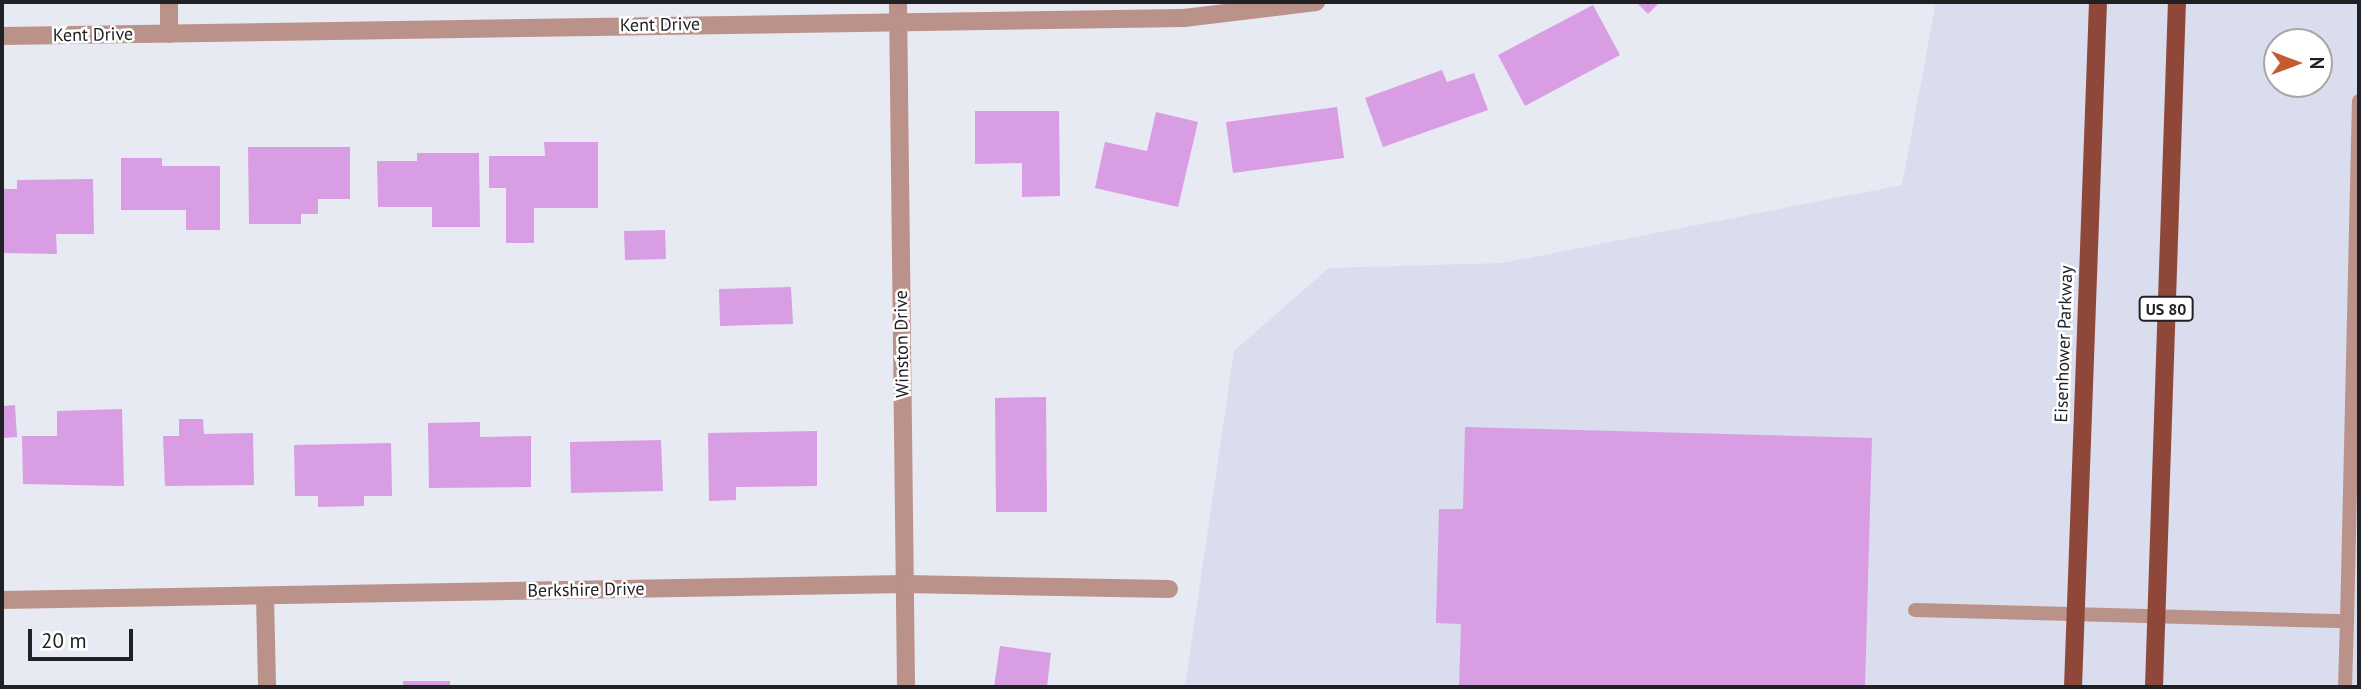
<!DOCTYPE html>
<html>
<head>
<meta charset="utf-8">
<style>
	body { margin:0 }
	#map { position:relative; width:2361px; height:689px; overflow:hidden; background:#e7e9f3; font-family:"PT Sans",sans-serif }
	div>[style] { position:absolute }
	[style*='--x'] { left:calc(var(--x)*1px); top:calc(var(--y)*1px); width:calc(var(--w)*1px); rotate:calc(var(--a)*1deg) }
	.built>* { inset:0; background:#d9ddee }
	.building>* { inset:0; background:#d99de3 }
	.service>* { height:14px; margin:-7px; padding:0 7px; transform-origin:7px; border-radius:7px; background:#bb9289 }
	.minor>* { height:18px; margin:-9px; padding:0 9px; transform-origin:9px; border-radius:9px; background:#bb9289 }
	.primary>* { height:18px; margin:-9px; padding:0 9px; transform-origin:9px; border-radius:9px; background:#8e4739 }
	span { translate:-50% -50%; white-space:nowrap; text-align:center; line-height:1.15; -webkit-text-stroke:5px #fff; paint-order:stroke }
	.shield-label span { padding:2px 5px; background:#fff; border:2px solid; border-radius:5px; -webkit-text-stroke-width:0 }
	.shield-label { font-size:16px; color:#202125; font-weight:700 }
	.street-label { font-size:18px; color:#202125 }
	.frame { position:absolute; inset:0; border:4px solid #202125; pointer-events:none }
	.north { position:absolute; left:2263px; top:28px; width:70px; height:70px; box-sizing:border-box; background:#fff; border:2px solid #a6a6a8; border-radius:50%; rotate:90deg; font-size:19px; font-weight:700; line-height:28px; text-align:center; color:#202125 }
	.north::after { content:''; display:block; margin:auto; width:24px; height:32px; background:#c35c30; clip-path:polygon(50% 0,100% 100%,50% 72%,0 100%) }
	.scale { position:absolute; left:28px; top:629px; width:105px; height:32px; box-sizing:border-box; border:4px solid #202125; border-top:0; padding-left:9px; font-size:21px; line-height:24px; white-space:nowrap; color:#202125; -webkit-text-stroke:5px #fff; paint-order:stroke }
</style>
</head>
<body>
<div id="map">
	<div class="built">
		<i style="clip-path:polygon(evenodd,1936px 2px,2359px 2px,2359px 687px,1185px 687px,1234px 351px,1329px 268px,1503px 263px,1902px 185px,1936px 2px,2277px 42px,2319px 42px,2319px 84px,2277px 84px,2277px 42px)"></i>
	</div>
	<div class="building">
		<i style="clip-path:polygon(1636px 2px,1660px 2px,1648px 14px)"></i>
		<i style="clip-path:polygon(1593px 5px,1620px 55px,1525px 106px,1498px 55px)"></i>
		<i style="clip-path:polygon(1442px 70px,1447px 82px,1474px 73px,1488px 110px,1383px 147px,1365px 98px)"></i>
		<i style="clip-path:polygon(1337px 107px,1344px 158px,1233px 173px,1226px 122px)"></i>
		<i style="clip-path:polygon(975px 111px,1059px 111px,1060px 196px,1022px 197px,1022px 163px,975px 164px)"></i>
		<i style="clip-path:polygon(1156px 112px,1198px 122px,1178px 207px,1095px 188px,1105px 142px,1147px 151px)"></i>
		<i style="clip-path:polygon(544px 142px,598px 142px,598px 208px,534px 208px,534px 243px,506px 243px,506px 188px,489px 188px,489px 156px,545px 156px)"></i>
		<i style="clip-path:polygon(248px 147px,350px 147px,350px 199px,318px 199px,318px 214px,301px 214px,301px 224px,249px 224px)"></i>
		<i style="clip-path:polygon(417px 153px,479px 153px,480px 227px,432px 227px,432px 207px,378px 207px,377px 161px,417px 161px)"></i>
		<i style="clip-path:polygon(121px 158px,162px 158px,162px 166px,220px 166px,220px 230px,186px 230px,186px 210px,121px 210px)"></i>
		<i style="clip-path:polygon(93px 179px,94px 234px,56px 234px,57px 254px,2px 253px,2px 189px,17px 189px,17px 180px)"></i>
		<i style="clip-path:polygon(665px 230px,666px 259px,625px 260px,624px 231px)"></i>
		<i style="clip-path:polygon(791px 287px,793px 324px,720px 326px,719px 289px)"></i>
		<i style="clip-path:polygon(1046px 397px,1047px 512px,996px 512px,995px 398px)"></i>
		<i style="clip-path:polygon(15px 405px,17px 437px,2px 438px,2px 406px)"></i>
		<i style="clip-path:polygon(122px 409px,124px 486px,23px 484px,22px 436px,57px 436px,57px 411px)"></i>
		<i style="clip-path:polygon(179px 419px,203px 419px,204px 434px,253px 433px,254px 485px,165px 486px,163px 436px,179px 436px)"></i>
		<i style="clip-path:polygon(480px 422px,480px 437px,531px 436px,531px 487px,429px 488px,428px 423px)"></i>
		<i style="clip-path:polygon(1465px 427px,1872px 438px,1865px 687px,1459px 687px,1461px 624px,1436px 623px,1439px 509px,1463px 509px)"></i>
		<i style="clip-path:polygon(817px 431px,817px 486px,736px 487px,736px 500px,709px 501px,708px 433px)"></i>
		<i style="clip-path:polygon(661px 440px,663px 491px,571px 493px,570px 442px)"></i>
		<i style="clip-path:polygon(391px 443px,392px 496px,364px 496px,364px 506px,318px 507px,318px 496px,295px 496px,294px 445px)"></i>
		<i style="clip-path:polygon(1000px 646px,1051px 653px,1047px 687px,994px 687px)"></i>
		<i style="clip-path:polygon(403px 681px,450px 681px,450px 687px,403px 687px)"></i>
	</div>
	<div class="service">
		<i style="--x:1915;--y:610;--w:432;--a:1.5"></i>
		<i style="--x:2347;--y:621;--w:520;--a:-88.68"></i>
		<i style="--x:2345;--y:687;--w:66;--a:-88.3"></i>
	</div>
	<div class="minor">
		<i style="--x:169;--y:2;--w:32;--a:90"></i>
		<i style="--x:898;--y:2;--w:685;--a:89.33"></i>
		<i style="--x:2;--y:36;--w:1182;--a:-0.87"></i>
		<i style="--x:1184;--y:18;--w:133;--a:-6.9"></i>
		<i style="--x:265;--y:597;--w:90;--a:88.7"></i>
		<i style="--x:2;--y:600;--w:903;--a:-1.02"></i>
		<i style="--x:905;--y:584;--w:264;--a:1.1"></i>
	</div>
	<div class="primary">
		<i style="--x:2073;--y:687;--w:685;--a:-87.91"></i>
		<i style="--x:2154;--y:687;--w:685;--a:-88.08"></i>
	</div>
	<div class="shield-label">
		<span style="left:2166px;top:309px">US 80</span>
	</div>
	<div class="street-label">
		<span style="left:660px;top:25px;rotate:-1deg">Kent Drive</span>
		<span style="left:93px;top:35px;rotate:-1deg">Kent Drive</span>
		<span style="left:902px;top:344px;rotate:-91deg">Winston Drive</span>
		<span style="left:2064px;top:344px;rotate:-88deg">Eisenhower Parkway</span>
		<span style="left:586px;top:590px;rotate:-1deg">Berkshire Drive</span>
	</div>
	<div class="frame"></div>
	<div class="north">N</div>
	<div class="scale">20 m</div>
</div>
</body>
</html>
